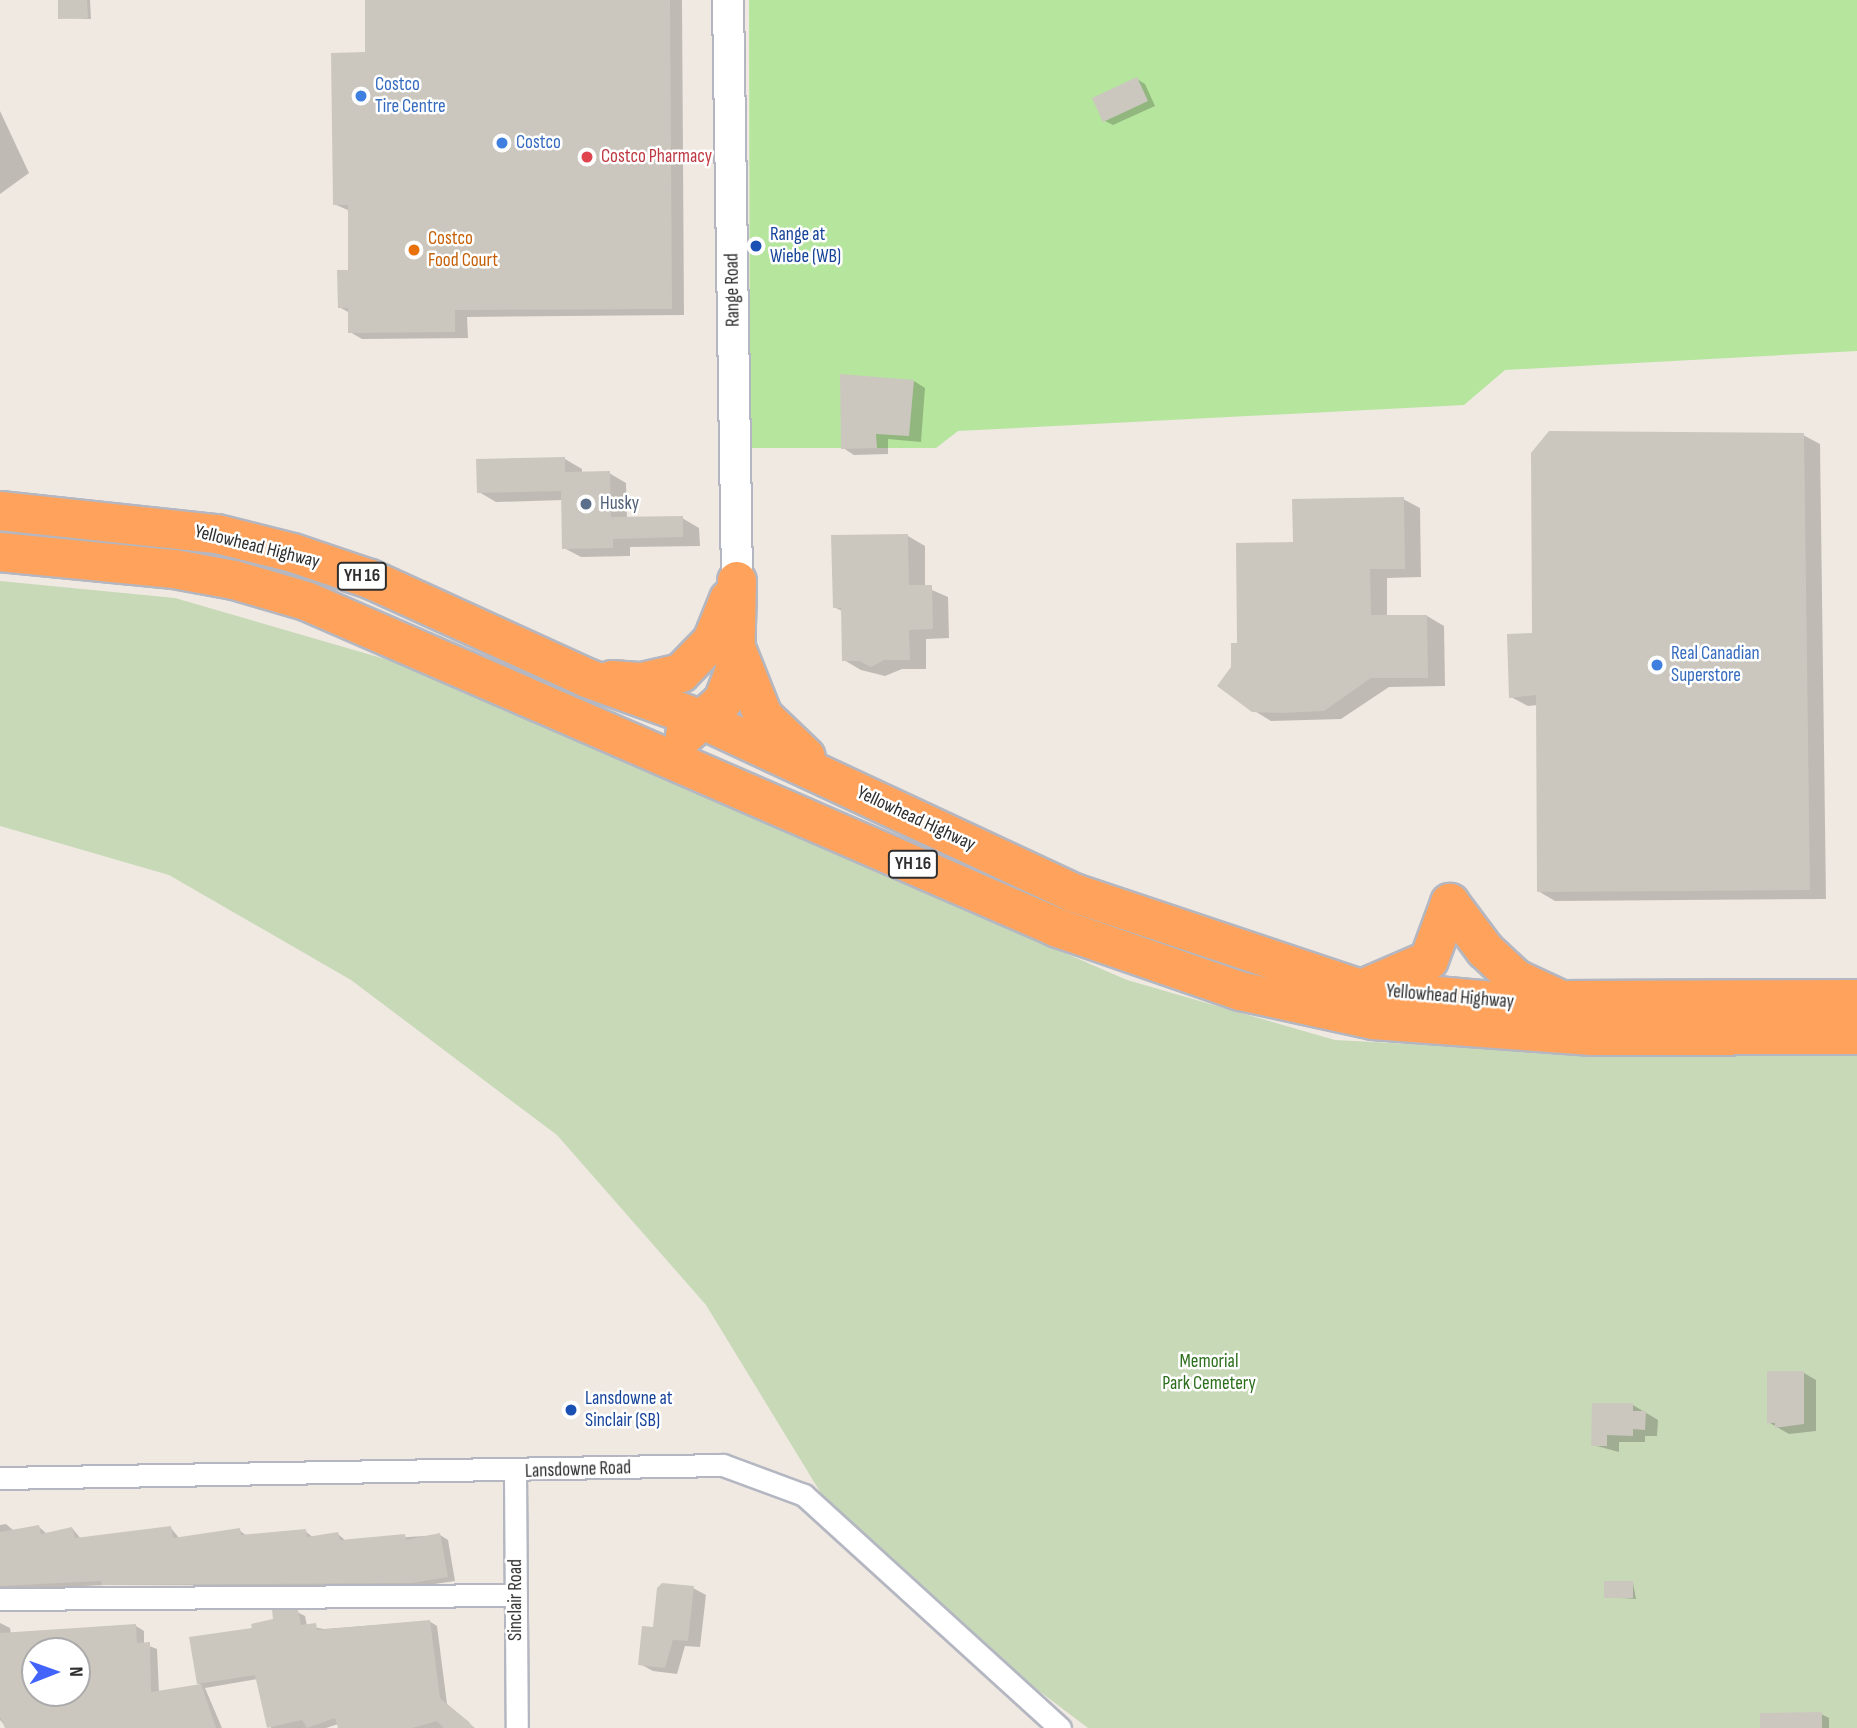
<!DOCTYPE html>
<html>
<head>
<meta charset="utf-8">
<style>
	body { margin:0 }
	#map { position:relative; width:1857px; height:1728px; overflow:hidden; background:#efe9e1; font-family:"Sofia Sans Condensed",sans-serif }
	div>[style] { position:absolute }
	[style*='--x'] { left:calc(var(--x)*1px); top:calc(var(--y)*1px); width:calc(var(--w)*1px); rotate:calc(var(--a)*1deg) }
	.green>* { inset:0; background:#b6e59e }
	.cemetery>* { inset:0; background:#c8d9b8 }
	.shadow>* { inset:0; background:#0003 }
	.building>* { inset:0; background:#cbc7bf }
	.roads { filter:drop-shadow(2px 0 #b4b7c1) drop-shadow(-2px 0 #b4b7c1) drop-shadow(0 2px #b4b7c1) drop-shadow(0 -2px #b4b7c1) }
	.street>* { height:21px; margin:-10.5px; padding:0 10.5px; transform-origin:10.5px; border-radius:10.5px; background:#fff }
	.secondary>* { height:30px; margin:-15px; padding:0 15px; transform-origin:15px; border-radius:15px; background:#fff }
	.highway>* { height:38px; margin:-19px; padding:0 19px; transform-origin:19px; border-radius:19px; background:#ffa35c }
	.dots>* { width:19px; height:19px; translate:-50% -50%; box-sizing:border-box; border:4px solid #fff; border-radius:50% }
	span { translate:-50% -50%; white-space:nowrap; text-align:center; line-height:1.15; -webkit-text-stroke:5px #fff; paint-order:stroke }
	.shield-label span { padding:2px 5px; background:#fff; border:2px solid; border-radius:5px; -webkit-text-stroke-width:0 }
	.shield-label { font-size:18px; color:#2e2e2e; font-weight:700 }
	.shop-label { font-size:19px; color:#366cbe }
	.left { translate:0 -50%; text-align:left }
	.health-label { font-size:19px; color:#be3a42 }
	.transit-label { font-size:19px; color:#164399 }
	.food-label { font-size:19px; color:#c56008 }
	.street-label { font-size:19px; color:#2e2e2e }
	.service-label { font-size:19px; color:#4e5e75 }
	.park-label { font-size:19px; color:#2c6e1b }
	.north { position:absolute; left:21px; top:1637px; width:70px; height:70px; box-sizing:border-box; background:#fff; border:2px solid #ababab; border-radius:50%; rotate:89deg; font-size:19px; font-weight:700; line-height:28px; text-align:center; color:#2e2e2e }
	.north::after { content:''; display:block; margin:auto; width:24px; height:32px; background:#4264fb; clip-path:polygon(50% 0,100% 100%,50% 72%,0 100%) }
</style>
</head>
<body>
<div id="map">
	<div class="green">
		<i style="clip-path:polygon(749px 0,1857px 0,1857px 351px,1505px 370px,1464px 405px,958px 431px,936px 448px,750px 448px)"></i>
	</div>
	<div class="cemetery">
		<i style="clip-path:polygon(0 581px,175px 598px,392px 661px,1127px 980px,1335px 1040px,1620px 1055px,1857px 1052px,1857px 1728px,1088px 1728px,965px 1635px,830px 1508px,706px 1305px,557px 1135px,351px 980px,169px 875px,0 826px)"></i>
	</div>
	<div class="shadow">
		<i style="clip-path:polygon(60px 0,90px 0,91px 19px,60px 18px)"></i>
		<i style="clip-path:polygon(367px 0,682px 0,684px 315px,467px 317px,468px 338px,362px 339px,350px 332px,350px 313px,339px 307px,350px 272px,350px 211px,334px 204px,367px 54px)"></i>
		<i style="clip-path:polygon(1137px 79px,1145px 84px,1155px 106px,1113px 125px,1105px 121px)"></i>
		<i style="clip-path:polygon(0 111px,29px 173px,0 194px)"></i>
		<i style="clip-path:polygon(914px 381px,925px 388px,921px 442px,888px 439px,888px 454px,854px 455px,843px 448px)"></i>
		<i style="clip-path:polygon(1803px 435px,1820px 444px,1826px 899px,1555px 901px,1538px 891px,1538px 705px,1528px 706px,1511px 697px,1534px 634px)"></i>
		<i style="clip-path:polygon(565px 459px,582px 469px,582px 474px,609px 473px,626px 483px,627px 519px,682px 518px,699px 528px,700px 546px,630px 547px,630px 556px,581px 557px,564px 548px,563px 500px,496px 502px,479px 492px)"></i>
		<i style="clip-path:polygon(1403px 499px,1420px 508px,1421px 577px,1387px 578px,1387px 617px,1427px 616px,1444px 626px,1445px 686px,1389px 687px,1341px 719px,1271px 721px,1253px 710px,1233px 668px,1239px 645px,1295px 544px)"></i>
		<i style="clip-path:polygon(908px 536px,925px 546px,925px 587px,948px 597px,949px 638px,926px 639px,926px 669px,902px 669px,885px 676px,861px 670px,844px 660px,842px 611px,834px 607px)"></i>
		<i style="clip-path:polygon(1804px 1373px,1816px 1380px,1816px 1431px,1789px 1434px,1768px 1422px)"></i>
		<i style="clip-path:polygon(1633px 1405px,1658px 1420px,1657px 1436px,1645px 1436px,1645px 1442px,1619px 1442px,1619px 1452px,1593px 1445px)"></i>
		<i style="clip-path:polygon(6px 1524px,14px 1531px,39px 1527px,47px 1534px,72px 1528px,81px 1539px,170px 1527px,180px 1539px,239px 1530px,247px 1536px,305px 1531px,314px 1538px,338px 1534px,346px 1541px,440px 1535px,448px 1540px,455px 1581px,421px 1586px,105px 1585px,0 1590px,0 1525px)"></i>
		<i style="clip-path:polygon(1633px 1583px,1636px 1599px,1606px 1597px)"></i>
		<i style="clip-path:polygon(693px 1588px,706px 1595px,700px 1647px,685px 1646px,677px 1674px,653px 1671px,640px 1664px,655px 1629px)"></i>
		<i style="clip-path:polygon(evenodd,297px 1612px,305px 1616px,307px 1626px,324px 1629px,429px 1621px,437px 1626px,447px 1704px,470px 1723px,466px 1728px,340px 1728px,338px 1724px,326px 1728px,271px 1728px,258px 1679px,205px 1688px,222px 1728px,7px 1728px,0 1720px,0 1623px,10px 1628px,11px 1634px,136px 1626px,144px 1631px,144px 1644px,157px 1649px,159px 1693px,202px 1686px,198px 1683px,254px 1630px,297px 1612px,35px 1651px,77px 1651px,77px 1693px,35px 1693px,35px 1651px)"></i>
		<i style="clip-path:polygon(1821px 1714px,1829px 1718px,1829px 1728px,1780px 1728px)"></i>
	</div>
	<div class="building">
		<i style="clip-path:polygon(58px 0,87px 0,88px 18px,58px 19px)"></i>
		<i style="clip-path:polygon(365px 0,670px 0,672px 309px,455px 310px,455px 332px,348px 333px,348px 308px,338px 308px,337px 270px,348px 270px,348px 205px,333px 205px,331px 53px,365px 52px)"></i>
		<i style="clip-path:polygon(1137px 77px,1148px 101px,1103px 122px,1092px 98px)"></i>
		<i style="clip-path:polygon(840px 374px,914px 380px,909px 436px,876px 434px,877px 448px,841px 449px)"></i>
		<i style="clip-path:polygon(1549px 431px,1804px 433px,1810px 890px,1537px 892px,1536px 695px,1509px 698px,1507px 634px,1532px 633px,1531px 453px)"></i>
		<i style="clip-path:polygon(565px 457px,565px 472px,610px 471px,611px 517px,683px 516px,683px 537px,613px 539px,613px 548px,562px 549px,561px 491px,477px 493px,476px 459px)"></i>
		<i style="clip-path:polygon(1404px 497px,1405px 569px,1370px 569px,1371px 615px,1427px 615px,1428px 678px,1371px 678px,1324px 711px,1281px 713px,1252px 712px,1217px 686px,1231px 667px,1231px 643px,1237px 643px,1236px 543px,1293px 542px,1292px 499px)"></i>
		<i style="clip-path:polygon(908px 534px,909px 585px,932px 585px,933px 629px,909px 630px,910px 660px,884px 660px,871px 667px,859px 661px,842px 661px,841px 608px,833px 608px,831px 535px)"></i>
		<i style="clip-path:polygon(1767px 1371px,1804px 1371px,1804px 1424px,1775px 1428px,1775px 1423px,1767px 1423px)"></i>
		<i style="clip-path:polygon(1592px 1403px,1633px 1403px,1633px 1411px,1646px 1411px,1645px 1430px,1633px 1429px,1633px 1436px,1607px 1435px,1607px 1446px,1591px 1446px)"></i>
		<i style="clip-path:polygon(39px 1525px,41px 1534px,72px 1527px,75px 1538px,171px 1526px,173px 1538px,240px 1528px,241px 1535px,306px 1529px,307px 1537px,338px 1532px,340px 1540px,405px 1534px,406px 1540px,440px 1533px,448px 1577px,412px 1583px,102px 1585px,101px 1581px,0 1586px,0 1532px)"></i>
		<i style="clip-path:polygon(1604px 1581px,1633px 1581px,1633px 1598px,1604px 1598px)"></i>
		<i style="clip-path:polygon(662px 1583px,694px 1586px,688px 1641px,673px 1640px,665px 1668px,638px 1665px,642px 1626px,653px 1627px,657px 1588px)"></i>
		<i style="clip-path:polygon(272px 1610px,298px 1610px,301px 1625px,316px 1623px,317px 1630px,430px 1620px,440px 1698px,475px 1728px,444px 1728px,437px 1721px,412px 1728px,338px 1728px,335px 1718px,307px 1728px,302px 1720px,267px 1728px,255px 1675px,197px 1684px,189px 1637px,252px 1628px,251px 1624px,273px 1619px)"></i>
		<i style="clip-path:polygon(evenodd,136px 1624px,137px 1643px,150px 1642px,151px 1692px,201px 1684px,216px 1728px,5px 1728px,0 1717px,0 1633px,136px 1624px,35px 1651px,77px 1651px,77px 1693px,35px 1693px,35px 1651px)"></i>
		<i style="clip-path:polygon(1822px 1712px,1822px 1728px,1760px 1728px,1760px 1713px)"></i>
	</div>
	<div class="roads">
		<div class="street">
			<i style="--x:515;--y:1472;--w:256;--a:89.6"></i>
			<i style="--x:0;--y:1478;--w:723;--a:-1.03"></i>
			<i style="--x:723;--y:1465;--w:86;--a:20.3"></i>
			<i style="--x:804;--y:1495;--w:346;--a:42.3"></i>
			<i style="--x:0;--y:1599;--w:516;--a:-0.44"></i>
		</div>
		<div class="secondary">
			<i style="--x:728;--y:0;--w:581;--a:89.11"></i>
		</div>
		<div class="highway">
			<i style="--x:0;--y:511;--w:218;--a:6.1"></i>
			<i style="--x:217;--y:534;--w:78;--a:14"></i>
			<i style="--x:293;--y:553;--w:81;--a:18.7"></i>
			<i style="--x:370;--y:579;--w:239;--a:24.5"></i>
			<i style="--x:587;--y:678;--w:123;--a:19.9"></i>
			<i style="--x:703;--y:720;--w:409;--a:25"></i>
			<i style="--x:1074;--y:893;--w:303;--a:18.5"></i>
			<i style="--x:1361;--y:989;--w:178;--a:5.2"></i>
			<i style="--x:1538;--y:1005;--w:24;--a:-12"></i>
			<i style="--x:1561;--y:1000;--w:296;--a:-0.2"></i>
			<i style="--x:0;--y:552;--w:175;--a:5.6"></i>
			<i style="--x:174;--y:569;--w:61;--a:10.4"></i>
			<i style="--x:234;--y:580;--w:75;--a:16.3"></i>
			<i style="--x:306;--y:601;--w:820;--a:23.5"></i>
			<i style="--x:1058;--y:928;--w:193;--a:19.1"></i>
			<i style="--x:1240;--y:991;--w:136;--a:12.3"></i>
			<i style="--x:1373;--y:1020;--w:220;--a:4.2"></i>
			<i style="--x:1592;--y:1036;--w:265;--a:-0.2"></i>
			<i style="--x:736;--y:648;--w:73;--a:68.3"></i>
			<i style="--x:763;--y:716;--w:59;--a:43.6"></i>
			<i style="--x:612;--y:680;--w:30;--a:4"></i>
			<i style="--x:642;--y:682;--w:40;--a:-13"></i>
			<i style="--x:681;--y:673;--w:45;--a:-45.9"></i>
			<i style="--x:712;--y:641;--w:45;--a:-68"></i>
			<i style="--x:685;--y:735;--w:51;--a:-41.8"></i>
			<i style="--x:723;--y:701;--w:33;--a:-69"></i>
			<i style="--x:735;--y:670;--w:89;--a:-88.7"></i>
			<i style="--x:1450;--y:903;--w:59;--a:53.3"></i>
			<i style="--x:1485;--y:950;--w:42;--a:43.1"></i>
			<i style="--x:1516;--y:979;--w:47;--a:24.9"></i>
			<i style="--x:1369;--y:986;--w:65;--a:-23.4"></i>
			<i style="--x:1429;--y:960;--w:61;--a:-69.8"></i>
		</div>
	</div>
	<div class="dots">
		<i style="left:361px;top:96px;background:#3f7fe0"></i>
		<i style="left:502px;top:143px;background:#3f7fe0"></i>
		<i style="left:587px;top:157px;background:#e0444e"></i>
		<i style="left:756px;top:246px;background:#1a4fb4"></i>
		<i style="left:414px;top:250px;background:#e8710a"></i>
		<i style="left:586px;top:504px;background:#5c6f8a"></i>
		<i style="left:1657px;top:665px;background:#3f7fe0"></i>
		<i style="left:571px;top:1410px;background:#1a4fb4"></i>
	</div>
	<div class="shield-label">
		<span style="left:362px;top:576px">YH 16</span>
		<span style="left:913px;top:864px">YH 16</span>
	</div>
	<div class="shop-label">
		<span class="left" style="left:375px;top:96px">Costco<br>Tire Centre</span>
		<span class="left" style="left:516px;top:143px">Costco</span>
		<span class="left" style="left:1671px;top:665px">Real Canadian<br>Superstore</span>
	</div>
	<div class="health-label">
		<span class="left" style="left:601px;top:157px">Costco Pharmacy</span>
	</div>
	<div class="transit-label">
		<span class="left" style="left:770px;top:246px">Range at<br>Wiebe (WB)</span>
		<span class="left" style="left:585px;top:1410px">Lansdowne at<br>Sinclair (SB)</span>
	</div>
	<div class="food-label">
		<span class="left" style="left:428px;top:250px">Costco<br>Food Court</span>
	</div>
	<div class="street-label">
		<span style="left:733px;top:290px;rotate:-91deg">Range Road</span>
		<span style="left:257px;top:547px;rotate:14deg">Yellowhead Highway</span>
		<span style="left:916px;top:819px;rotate:25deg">Yellowhead Highway</span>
		<span style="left:1450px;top:997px;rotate:5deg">Yellowhead Highway</span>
		<span style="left:578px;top:1470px;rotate:-2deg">Lansdowne Road</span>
		<span style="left:516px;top:1600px;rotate:-90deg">Sinclair Road</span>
	</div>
	<div class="service-label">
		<span class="left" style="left:600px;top:504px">Husky</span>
	</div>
	<div class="park-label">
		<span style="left:1209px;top:1373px">Memorial<br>Park Cemetery</span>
	</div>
	<div class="north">N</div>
</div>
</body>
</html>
